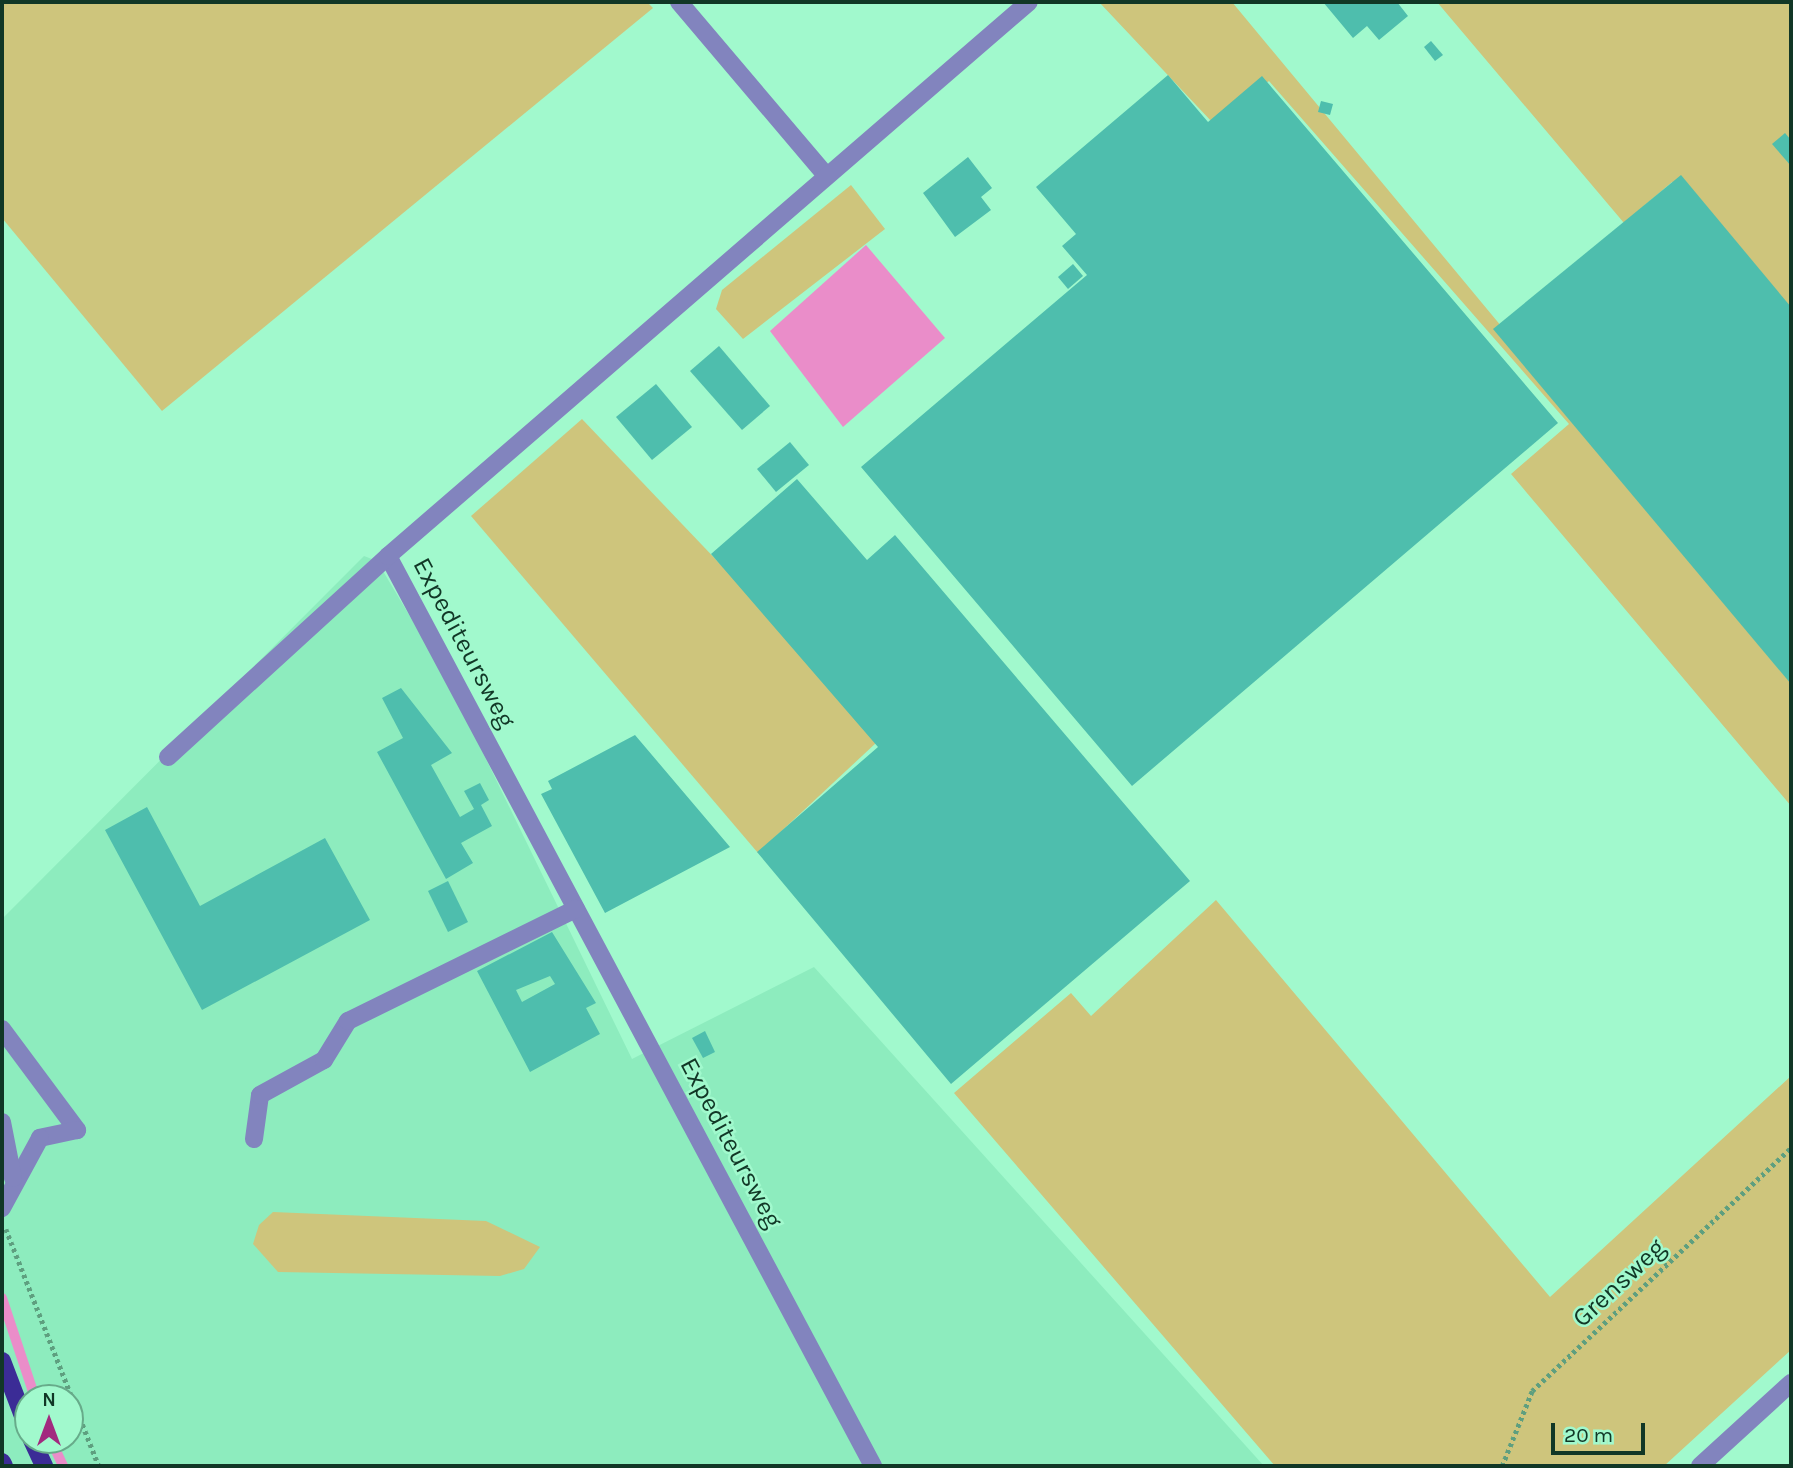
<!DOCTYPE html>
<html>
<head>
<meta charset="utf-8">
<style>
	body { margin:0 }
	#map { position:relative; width:1793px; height:1468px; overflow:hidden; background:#a1f9cd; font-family:Karla,sans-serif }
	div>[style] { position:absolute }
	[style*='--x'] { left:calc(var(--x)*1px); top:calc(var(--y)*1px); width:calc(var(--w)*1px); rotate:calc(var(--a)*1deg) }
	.built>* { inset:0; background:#8decbe }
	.green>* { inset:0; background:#cec57c }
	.water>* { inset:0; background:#ea8dc9 }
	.stream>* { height:10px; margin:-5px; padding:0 5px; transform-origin:5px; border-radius:5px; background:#ea8dc9 }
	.building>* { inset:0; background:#4ebead }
	.path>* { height:4.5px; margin-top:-2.25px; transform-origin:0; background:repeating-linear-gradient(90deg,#5e9f7f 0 3.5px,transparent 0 7px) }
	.minor>* { height:18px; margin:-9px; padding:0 9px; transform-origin:9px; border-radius:9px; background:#8284be }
	.major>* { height:18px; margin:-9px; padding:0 9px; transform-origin:9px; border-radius:9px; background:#3b2c96 }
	span { translate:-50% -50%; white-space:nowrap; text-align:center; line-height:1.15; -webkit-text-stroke:5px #a1f9cd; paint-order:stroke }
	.street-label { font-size:26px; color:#113726 }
	.frame { position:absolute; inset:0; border:4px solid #113726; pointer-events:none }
	.north { position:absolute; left:14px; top:1384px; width:70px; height:70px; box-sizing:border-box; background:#a1f9cd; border:2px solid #67ab8a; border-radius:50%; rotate:0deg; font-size:19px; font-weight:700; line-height:28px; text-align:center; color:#113726 }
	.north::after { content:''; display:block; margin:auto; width:24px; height:32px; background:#a2297f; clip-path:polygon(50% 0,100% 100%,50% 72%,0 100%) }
	.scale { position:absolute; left:1551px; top:1423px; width:94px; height:32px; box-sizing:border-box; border:4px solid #113726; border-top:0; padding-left:9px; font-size:21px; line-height:24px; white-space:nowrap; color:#113726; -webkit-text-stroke:5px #a1f9cd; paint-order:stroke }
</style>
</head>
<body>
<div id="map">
	<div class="built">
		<i style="clip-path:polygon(evenodd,364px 556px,377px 561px,446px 677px,632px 1059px,814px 967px,1264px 1466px,2px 1466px,2px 919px,364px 556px,28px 1398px,70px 1398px,70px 1440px,28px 1440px,28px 1398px)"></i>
	</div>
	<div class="green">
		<i style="clip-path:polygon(2px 2px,647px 2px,653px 8px,162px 411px,2px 218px)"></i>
		<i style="clip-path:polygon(1099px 2px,1232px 2px,1791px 675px,1791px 806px,1511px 474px,1569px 424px,1269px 81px,1212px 122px)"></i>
		<i style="clip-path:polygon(1437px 2px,1791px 2px,1791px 324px,1672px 182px,1624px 223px)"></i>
		<i style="clip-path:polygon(851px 185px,885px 229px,743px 339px,716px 309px,722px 290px)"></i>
		<i style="clip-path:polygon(582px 419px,782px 629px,877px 742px,758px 853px,471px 516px)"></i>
		<i style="clip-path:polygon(1216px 900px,1550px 1297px,1791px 1076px,1791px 1350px,1664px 1466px,1275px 1466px,954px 1093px,1071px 993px,1091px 1016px)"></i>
		<i style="clip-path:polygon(273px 1212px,486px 1221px,540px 1247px,524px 1269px,500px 1276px,278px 1272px,253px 1244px,259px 1225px)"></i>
	</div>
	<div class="water">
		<i style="clip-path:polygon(866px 245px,945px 338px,843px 427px,770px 331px)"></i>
	</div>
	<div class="stream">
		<i style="--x:2;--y:1298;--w:105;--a:71.7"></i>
		<i style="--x:51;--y:1440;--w:29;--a:65"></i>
	</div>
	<div class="building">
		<i style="clip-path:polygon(1323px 2px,1397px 2px,1408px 16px,1379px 40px,1367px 26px,1353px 38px)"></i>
		<i style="clip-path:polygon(1431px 41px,1443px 55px,1435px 61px,1424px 47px)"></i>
		<i style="clip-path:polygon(1168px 75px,1208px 122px,1262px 76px,1558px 423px,1132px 786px,861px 467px,1087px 275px,1062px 246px,1076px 234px,1036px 187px)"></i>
		<i style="clip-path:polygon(1321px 101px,1333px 104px,1330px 115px,1318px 112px)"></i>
		<i style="clip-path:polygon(1785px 133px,1791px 140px,1791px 166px,1772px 144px)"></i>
		<i style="clip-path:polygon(968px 157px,992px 188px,981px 197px,991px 210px,955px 237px,923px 193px)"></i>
		<i style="clip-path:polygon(1681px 175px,1791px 307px,1791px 684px,1493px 329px)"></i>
		<i style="clip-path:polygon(1073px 264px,1083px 276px,1068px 289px,1058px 277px)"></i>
		<i style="clip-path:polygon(719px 346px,770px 406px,742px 430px,690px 371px)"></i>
		<i style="clip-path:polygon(656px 384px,692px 427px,652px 460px,616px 417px)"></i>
		<i style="clip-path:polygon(790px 442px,809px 465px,776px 492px,757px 469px)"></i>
		<i style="clip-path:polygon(797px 479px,867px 560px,895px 535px,1190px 881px,951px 1084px,757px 852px,878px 747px,711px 554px)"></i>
		<i style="clip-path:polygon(401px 688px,452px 753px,431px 765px,460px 817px,474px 809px,464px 791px,480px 783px,489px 800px,481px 805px,492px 826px,461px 843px,473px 863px,446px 879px,377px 752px,403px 738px,382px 698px)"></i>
		<i style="clip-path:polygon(635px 735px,730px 847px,605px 913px,541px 794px,552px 789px,548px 781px)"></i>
		<i style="clip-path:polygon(147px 807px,200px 906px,325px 838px,370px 920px,202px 1010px,105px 830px)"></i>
		<i style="clip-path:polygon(448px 881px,468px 922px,448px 932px,428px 891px)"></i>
		<i style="clip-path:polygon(evenodd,552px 932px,596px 1003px,586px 1008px,600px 1034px,530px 1072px,477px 971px,552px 932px,550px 976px,555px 984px,522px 1002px,516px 990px,550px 976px)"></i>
		<i style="clip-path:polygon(705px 1031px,715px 1052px,703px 1058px,692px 1038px)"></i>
	</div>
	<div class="path">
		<i style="--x:6;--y:1229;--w:255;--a:68.6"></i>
		<i style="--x:1502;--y:1466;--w:81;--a:-68.2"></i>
		<i style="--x:1532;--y:1391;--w:355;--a:-43.2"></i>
	</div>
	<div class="minor">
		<i style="--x:679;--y:2;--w:226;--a:49.7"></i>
		<i style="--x:388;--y:556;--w:1031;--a:61.94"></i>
		<i style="--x:168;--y:757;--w:298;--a:-42.4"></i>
		<i style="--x:388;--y:556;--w:847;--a:-40.84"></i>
		<i style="--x:2;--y:1029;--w:126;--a:53.4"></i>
		<i style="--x:77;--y:1130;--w:38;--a:168"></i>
		<i style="--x:40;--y:1138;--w:80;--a:118.5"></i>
		<i style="--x:2;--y:1122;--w:57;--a:78.9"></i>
		<i style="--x:254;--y:1139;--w:44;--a:-82.2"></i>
		<i style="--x:260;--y:1095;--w:73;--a:-28.7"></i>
		<i style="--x:324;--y:1060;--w:46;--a:-58.4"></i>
		<i style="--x:348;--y:1021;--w:254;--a:-26.2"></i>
		<i style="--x:1700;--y:1466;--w:123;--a:-42.4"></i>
	</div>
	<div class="major">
		<i style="--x:2;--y:1361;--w:73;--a:69.1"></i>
		<i style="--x:32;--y:1440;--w:29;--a:65"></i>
		<i style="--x:2;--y:1462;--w:4;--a:63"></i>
	</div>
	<div class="street-label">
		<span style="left:464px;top:643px;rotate:62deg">Expediteursweg</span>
		<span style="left:731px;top:1143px;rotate:62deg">Expediteursweg</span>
		<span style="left:1619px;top:1283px;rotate:-43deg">Grensweg</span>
	</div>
	<div class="frame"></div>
	<div class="north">N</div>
	<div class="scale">20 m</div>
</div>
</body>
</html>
